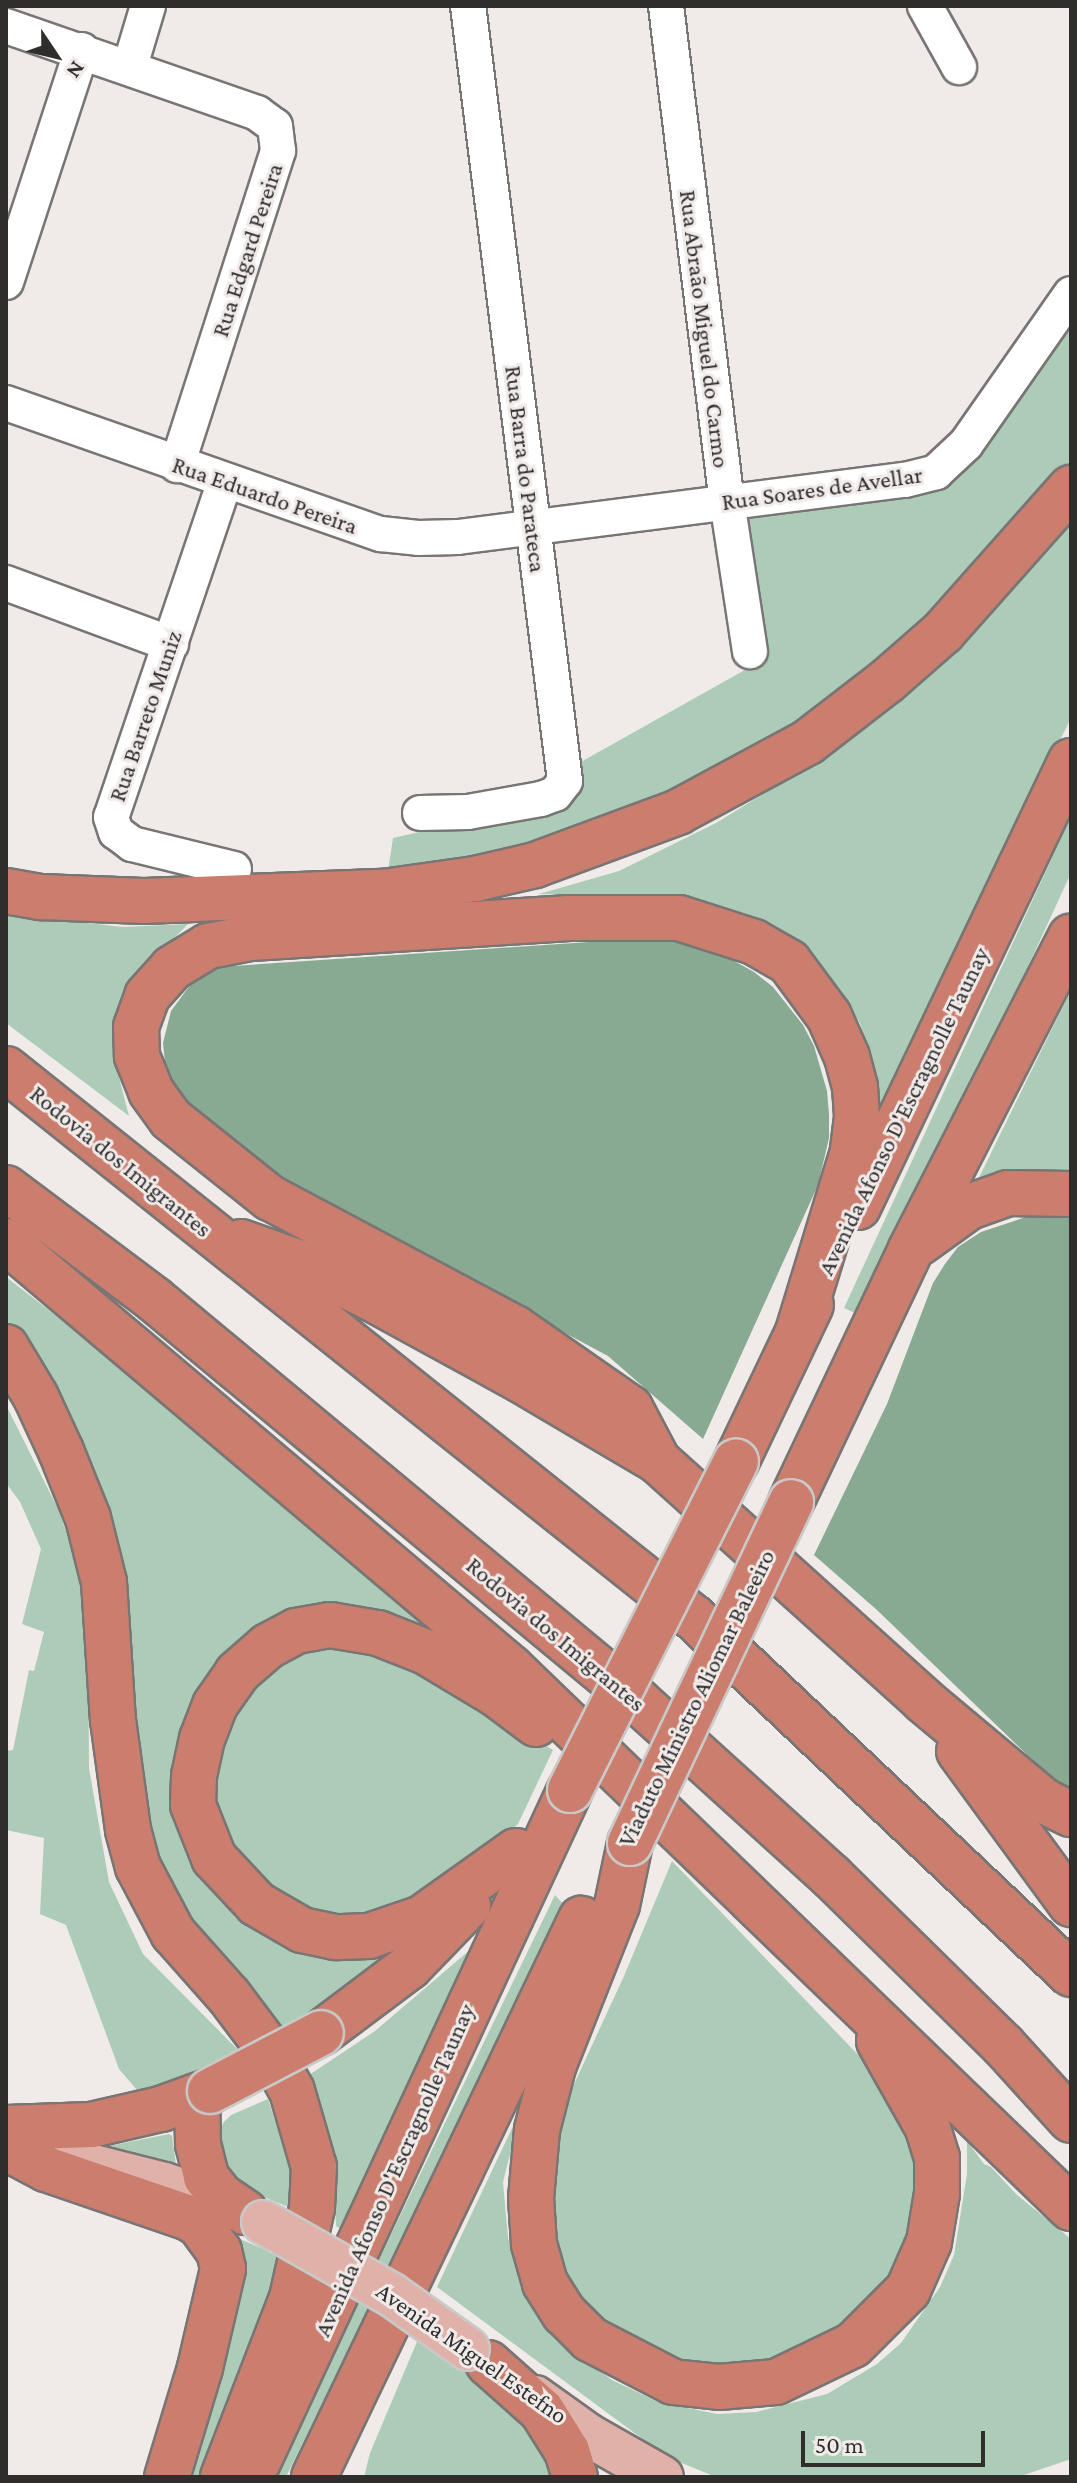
<!DOCTYPE html>
<html>
<head>
<meta charset="utf-8">
<style>
	body { margin:0 }
	#map { position:relative; width:1077px; height:2483px; overflow:hidden; background:#f0eae9; font-family:"Crimson Pro",serif }
	div>[style] { position:absolute }
	[style*='--x'] { left:calc(var(--x)*1px); top:calc(var(--y)*1px); width:calc(var(--w)*1px); rotate:calc(var(--a)*1deg) }
	.green>* { inset:0; background:#adccb7 }
	.water>* { inset:0; background:#88aa93 }
	.roads { filter:drop-shadow(2px 0 #797574) drop-shadow(-2px 0 #797574) drop-shadow(0 2px #797574) drop-shadow(0 -2px #797574) }
	.minor>* { height:34px; margin:-17px; padding:0 17px; transform-origin:17px; border-radius:17px; background:#fff }
	.major>* { height:42px; margin:-21px; padding:0 21px; transform-origin:21px; border-radius:21px; background:#e0b1a8 }
	.highway>* { height:44px; margin:-22px; padding:0 22px; transform-origin:22px; border-radius:22px; background:#cb7d6e }
	.bridges { filter:drop-shadow(2px 0 #c9c9c8) drop-shadow(-2px 0 #c9c9c8) drop-shadow(0 2px #c9c9c8) drop-shadow(0 -2px #c9c9c8) }
	.major-bridge>* { height:42px; margin:-21px; padding:0 21px; transform-origin:21px; border-radius:21px; background:#e0b1a8 }
	.highway-bridge>* { height:44px; margin:-22px; padding:0 22px; transform-origin:22px; border-radius:22px; background:#cb7d6e }
	span { translate:-50% -50%; white-space:nowrap; text-align:center; line-height:1.15; -webkit-text-stroke:6px #f0eae9; paint-order:stroke }
	.street-label { font-size:24px; color:#302e2d }
	.frame { position:absolute; inset:0; border:8px solid #302e2d; pointer-events:none }
	.north { position:absolute; left:16px; top:16px; width:80px; height:80px; -webkit-text-stroke:6px #f0eae9; paint-order:stroke; rotate:125deg; font-size:22px; font-weight:700; line-height:32px; text-align:center; color:#302e2d }
	.north::after { content:''; display:block; margin:auto; width:28px; height:36px; background:#302e2d; clip-path:polygon(50% 0,100% 100%,50% 72%,0 100%) }
	.scale { position:absolute; left:801px; top:2431px; width:184px; height:36px; box-sizing:border-box; border:4px solid #302e2d; border-top:0; padding-left:10px; font-size:24px; line-height:28px; white-space:nowrap; color:#302e2d; -webkit-text-stroke:6px #f0eae9; paint-order:stroke }
</style>
</head>
<body>
<div id="map">
	<div class="green">
		<i style="clip-path:polygon(1071px 317px,1071px 466px,994px 559px,845px 695px,703px 779px,549px 838px,442px 863px,388px 871px,393px 838px,578px 796px,579px 763px,768px 657px,748px 512px,907px 491px)"></i>
		<i style="clip-path:polygon(1071px 507px,1071px 718px,981px 899px,880px 1118px,877px 1079px,860px 1023px,834px 984px,808px 956px,697px 908px,620px 896px,539px 894px,619px 871px,716px 823px,815px 762px)"></i>
		<i style="clip-path:polygon(1071px 817px,1071px 873px,1013px 999px,857px 1314px,844px 1308px)"></i>
		<i style="clip-path:polygon(6px 914px,123px 927px,188px 924px,140px 973px,115px 1035px,117px 1070px,129px 1116px,6px 1023px)"></i>
		<i style="clip-path:polygon(1071px 990px,1071px 1183px,971px 1194px)"></i>
		<i style="clip-path:polygon(6px 1277px,151px 1389px,434px 1633px,397px 1614px,357px 1607px,255px 1642px,187px 1820px,350px 1958px,401px 1954px,278px 2036px,149px 1862px,133px 1720px,128px 1622px,27px 1354px,6px 1325px)"></i>
		<i style="clip-path:polygon(6px 1405px,59px 1511px,77px 1563px,88px 1615px,89px 1768px,109px 1882px,143px 1954px,242px 2054px,143px 2097px,119px 2069px,66px 1925px,40px 1914px,44px 1838px,6px 1830px,6px 1751px,13px 1750px,29px 1670px,34px 1671px,44px 1632px,22px 1624px,41px 1549px,20px 1502px,6px 1483px)"></i>
		<i style="clip-path:polygon(330px 1644px,373px 1651px,418px 1669px,553px 1750px,518px 1824px,505px 1837px,413px 1902px,367px 1918px,309px 1912px,269px 1889px,230px 1848px,212px 1801px,212px 1779px,231px 1714px,251px 1685px,302px 1649px)"></i>
		<i style="clip-path:polygon(672px 1861px,864px 2061px,909px 2123px,926px 2200px,911px 2256px,865px 2315px,739px 2376px,690px 2371px,610px 2330px,582px 2302px,560px 2271px,546px 2234px,558px 2119px,624px 1976px)"></i>
		<i style="clip-path:polygon(555px 1895px,566px 1907px,286px 2477px,274px 2477px)"></i>
		<i style="clip-path:polygon(478px 1943px,344px 2225px,339px 2228px,336px 2226px,334px 2161px,306px 2077px,375px 2031px)"></i>
		<i style="clip-path:polygon(268px 2099px,289px 2163px,293px 2209px,228px 2182px,216px 2142px,223px 2123px,231px 2115px)"></i>
		<i style="clip-path:polygon(522px 2107px,503px 2182px,508px 2238px,518px 2266px,588px 2363px,612px 2380px,658px 2402px,717px 2414px,756px 2412px,827px 2394px,877px 2364px,901px 2343px,940px 2287px,954px 2255px,967px 2174px,967px 2141px,984px 2164px,991px 2167px,1016px 2194px,1071px 2239px,1071px 2459px,1018px 2477px,716px 2477px,667px 2457px,437px 2287px)"></i>
		<i style="clip-path:polygon(169px 2134px,172px 2136px,176px 2165px,173px 2167px,153px 2159px,99px 2148px)"></i>
		<i style="clip-path:polygon(220px 2230px,281px 2257px,282px 2267px,204px 2477px,171px 2477px)"></i>
		<i style="clip-path:polygon(419px 2337px,462px 2363px,522px 2414px,545px 2454px,552px 2477px,364px 2477px,370px 2453px)"></i>
	</div>
	<div class="water">
		<i style="clip-path:polygon(663px 937px,711px 948px,754px 972px,773px 987px,803px 1025px,814px 1046px,827px 1091px,829px 1115px,829px 1138px,818px 1185px,703px 1439px,608px 1356px,331px 1208px,233px 1144px,180px 1101px,166px 1073px,163px 1043px,171px 1011px,191px 984px,218px 967px)"></i>
		<i style="clip-path:polygon(1032px 1215px,1071px 1218px,1071px 1797px,877px 1610px,814px 1555px,887px 1404px,933px 1283px,945px 1264px,958px 1247px,981px 1232px)"></i>
	</div>
	<div class="roads">
		<div class="minor">
			<i style="--x:666;--y:6;--w:499;--a:83"></i>
			<i style="--x:727;--y:501;--w:152;--a:81.3"></i>
			<i style="--x:925;--y:6;--w:70;--a:60.9"></i>
			<i style="--x:6;--y:26;--w:266;--a:19.1"></i>
			<i style="--x:257;--y:113;--w:22;--a:36"></i>
			<i style="--x:275;--y:126;--w:25;--a:83"></i>
			<i style="--x:278;--y:151;--w:330;--a:107.8"></i>
			<i style="--x:130;--y:66;--w:63;--a:-73.3"></i>
			<i style="--x:6;--y:282;--w:244;--a:-71.9"></i>
			<i style="--x:6;--y:403;--w:397;--a:19.3"></i>
			<i style="--x:381;--y:534;--w:37;--a:6"></i>
			<i style="--x:418;--y:538;--w:40;--a:-1.4"></i>
			<i style="--x:458;--y:537;--w:451;--a:-7.3"></i>
			<i style="--x:905;--y:480;--w:32;--a:-14"></i>
			<i style="--x:936;--y:472;--w:41;--a:-43"></i>
			<i style="--x:966;--y:444;--w:183;--a:-55"></i>
			<i style="--x:225;--y:481;--w:355;--a:108.7"></i>
			<i style="--x:111;--y:817;--w:16;--a:72"></i>
			<i style="--x:116;--y:832;--w:20;--a:37"></i>
			<i style="--x:132;--y:844;--w:105;--a:13.8"></i>
			<i style="--x:6;--y:583;--w:176;--a:20.3"></i>
			<i style="--x:420;--y:813;--w:48;--a:-1.2"></i>
			<i style="--x:468;--y:812;--w:74;--a:-10.1"></i>
			<i style="--x:541;--y:799;--w:15;--a:-20"></i>
			<i style="--x:555;--y:794;--w:16;--a:-52"></i>
			<i style="--x:565;--y:781;--w:781;--a:-97.13"></i>
		</div>
		<div class="major">
			<i style="--x:66;--y:2159;--w:101;--a:14.3"></i>
			<i style="--x:164;--y:2184;--w:84;--a:18.6"></i>
			<i style="--x:535;--y:2397;--w:65;--a:35.6"></i>
			<i style="--x:588;--y:2435;--w:85;--a:29.6"></i>
		</div>
		<div class="highway">
			<i style="--x:6;--y:891;--w:36;--a:10"></i>
			<i style="--x:41;--y:897;--w:103;--a:2.2"></i>
			<i style="--x:144;--y:901;--w:239;--a:-2.2"></i>
			<i style="--x:383;--y:892;--w:93;--a:-8"></i>
			<i style="--x:475;--y:879;--w:62;--a:-13.1"></i>
			<i style="--x:535;--y:865;--w:153;--a:-20.3"></i>
			<i style="--x:678;--y:812;--w:148;--a:-28.3"></i>
			<i style="--x:808;--y:742;--w:100;--a:-37.7"></i>
			<i style="--x:887;--y:681;--w:74;--a:-41.2"></i>
			<i style="--x:943;--y:632;--w:193;--a:-48.4"></i>
			<i style="--x:6;--y:1069;--w:879;--a:38.58"></i>
			<i style="--x:693;--y:1617;--w:520;--a:43.36"></i>
			<i style="--x:6;--y:1188;--w:186;--a:36.9"></i>
			<i style="--x:155;--y:1300;--w:629;--a:39.71"></i>
			<i style="--x:639;--y:1702;--w:259;--a:42.2"></i>
			<i style="--x:831;--y:1876;--w:241;--a:44.5"></i>
			<i style="--x:1003;--y:2045;--w:101;--a:47.8"></i>
			<i style="--x:858;--y:1207;--w:494;--a:-64.5"></i>
			<i style="--x:6;--y:1241;--w:661;--a:40.22"></i>
			<i style="--x:511;--y:1668;--w:778;--a:43.96"></i>
			<i style="--x:241;--y:1242;--w:66;--a:19.5"></i>
			<i style="--x:303;--y:1264;--w:78;--a:26.6"></i>
			<i style="--x:373;--y:1299;--w:169;--a:28.7"></i>
			<i style="--x:521;--y:1380;--w:159;--a:30.6"></i>
			<i style="--x:658;--y:1461;--w:357;--a:42"></i>
			<i style="--x:923;--y:1700;--w:158;--a:39.9"></i>
			<i style="--x:1044;--y:1801;--w:30;--a:26"></i>
			<i style="--x:919;--y:1243;--w:62;--a:-35.8"></i>
			<i style="--x:969;--y:1207;--w:41;--a:-19.7"></i>
			<i style="--x:1008;--y:1193;--w:63;--a:0.9"></i>
			<i style="--x:6;--y:1347;--w:58;--a:59"></i>
			<i style="--x:36;--y:1397;--w:60;--a:65.2"></i>
			<i style="--x:61;--y:1451;--w:72;--a:68.1"></i>
			<i style="--x:88;--y:1518;--w:66;--a:76"></i>
			<i style="--x:104;--y:1582;--w:138;--a:86.3"></i>
			<i style="--x:113;--y:1720;--w:111;--a:82.2"></i>
			<i style="--x:128;--y:1830;--w:38;--a:75"></i>
			<i style="--x:138;--y:1867;--w:75;--a:62.1"></i>
			<i style="--x:173;--y:1933;--w:84;--a:48.4"></i>
			<i style="--x:229;--y:1996;--w:65;--a:53.1"></i>
			<i style="--x:268;--y:2048;--w:49;--a:60.8"></i>
			<i style="--x:292;--y:2091;--w:79;--a:73.9"></i>
			<i style="--x:314;--y:2167;--w:41;--a:92.8"></i>
			<i style="--x:312;--y:2208;--w:92;--a:102.5"></i>
			<i style="--x:292;--y:2298;--w:192;--a:111.1"></i>
			<i style="--x:658;--y:1461;--w:60;--a:-117.8"></i>
			<i style="--x:630;--y:1408;--w:140;--a:-145.2"></i>
			<i style="--x:515;--y:1328;--w:277;--a:-152"></i>
			<i style="--x:270;--y:1198;--w:127;--a:-141.4"></i>
			<i style="--x:171;--y:1119;--w:34;--a:-126"></i>
			<i style="--x:151;--y:1091;--w:38;--a:-112"></i>
			<i style="--x:137;--y:1056;--w:29;--a:-92"></i>
			<i style="--x:136;--y:1027;--w:33;--a:-70"></i>
			<i style="--x:147;--y:996;--w:38;--a:-48"></i>
			<i style="--x:172;--y:968;--w:42;--a:-31.4"></i>
			<i style="--x:208;--y:946;--w:44;--a:-10.5"></i>
			<i style="--x:251;--y:938;--w:319;--a:-3.6"></i>
			<i style="--x:569;--y:918;--w:110;--a:0"></i>
			<i style="--x:679;--y:918;--w:79;--a:17.7"></i>
			<i style="--x:754;--y:942;--w:40;--a:29.7"></i>
			<i style="--x:789;--y:962;--w:67;--a:53.5"></i>
			<i style="--x:829;--y:1016;--w:45;--a:66.3"></i>
			<i style="--x:847;--y:1057;--w:31;--a:75"></i>
			<i style="--x:855;--y:1087;--w:30;--a:86"></i>
			<i style="--x:857;--y:1117;--w:38;--a:97"></i>
			<i style="--x:852;--y:1155;--w:185;--a:107"></i>
			<i style="--x:736;--y:1462;--w:174;--a:-64.5"></i>
			<i style="--x:791;--y:1502;--w:280;--a:-64.6"></i>
			<i style="--x:911;--y:1249;--w:351;--a:-62.9"></i>
			<i style="--x:959;--y:1751;--w:190;--a:53.8"></i>
			<i style="--x:630;--y:1843;--w:63;--a:101.8"></i>
			<i style="--x:617;--y:1905;--w:174;--a:111.6"></i>
			<i style="--x:553;--y:2067;--w:65;--a:104.3"></i>
			<i style="--x:537;--y:2130;--w:68;--a:95"></i>
			<i style="--x:531;--y:2198;--w:46;--a:86.3"></i>
			<i style="--x:534;--y:2244;--w:41;--a:74.2"></i>
			<i style="--x:545;--y:2283;--w:36;--a:58"></i>
			<i style="--x:564;--y:2313;--w:37;--a:45"></i>
			<i style="--x:590;--y:2339;--w:93;--a:27.4"></i>
			<i style="--x:673;--y:2382;--w:46;--a:6.2"></i>
			<i style="--x:719;--y:2387;--w:57;--a:-5"></i>
			<i style="--x:776;--y:2382;--w:85;--a:-25.7"></i>
			<i style="--x:853;--y:2345;--w:78;--a:-45"></i>
			<i style="--x:908;--y:2290;--w:52;--a:-66.4"></i>
			<i style="--x:929;--y:2242;--w:50;--a:-80.7"></i>
			<i style="--x:937;--y:2193;--w:35;--a:-90"></i>
			<i style="--x:937;--y:2158;--w:31;--a:-107"></i>
			<i style="--x:928;--y:2128;--w:100;--a:-119.4"></i>
			<i style="--x:516;--y:1851;--w:115;--a:144.5"></i>
			<i style="--x:422;--y:1918;--w:56;--a:161.2"></i>
			<i style="--x:369;--y:1936;--w:34;--a:178"></i>
			<i style="--x:335;--y:1937;--w:34;--a:-168"></i>
			<i style="--x:302;--y:1930;--w:52;--a:-150"></i>
			<i style="--x:257;--y:1904;--w:63;--a:-133.1"></i>
			<i style="--x:214;--y:1858;--w:57;--a:-111.6"></i>
			<i style="--x:193;--y:1805;--w:29;--a:-88"></i>
			<i style="--x:194;--y:1776;--w:38;--a:-78"></i>
			<i style="--x:202;--y:1739;--w:36;--a:-69"></i>
			<i style="--x:215;--y:1705;--w:39;--a:-55"></i>
			<i style="--x:237;--y:1673;--w:41;--a:-41.1"></i>
			<i style="--x:268;--y:1646;--w:32;--a:-28"></i>
			<i style="--x:296;--y:1631;--w:35;--a:-10"></i>
			<i style="--x:330;--y:1625;--w:49;--a:9.5"></i>
			<i style="--x:378;--y:1633;--w:52;--a:21.6"></i>
			<i style="--x:426;--y:1652;--w:82;--a:31"></i>
			<i style="--x:496;--y:1694;--w:50;--a:36.9"></i>
			<i style="--x:321;--y:2033;--w:110;--a:-36.9"></i>
			<i style="--x:409;--y:1967;--w:85;--a:-46"></i>
			<i style="--x:197;--y:2096;--w:48;--a:88.8"></i>
			<i style="--x:198;--y:2144;--w:34;--a:76"></i>
			<i style="--x:206;--y:2177;--w:24;--a:52"></i>
			<i style="--x:221;--y:2196;--w:29;--a:34"></i>
			<i style="--x:6;--y:2128;--w:85;--a:-2"></i>
			<i style="--x:91;--y:2125;--w:72;--a:-12.9"></i>
			<i style="--x:161;--y:2109;--w:52;--a:-20.2"></i>
			<i style="--x:18;--y:2154;--w:32;--a:28"></i>
			<i style="--x:46;--y:2169;--w:151;--a:18.9"></i>
			<i style="--x:189;--y:2218;--w:13;--a:32"></i>
			<i style="--x:200;--y:2225;--w:32;--a:54"></i>
			<i style="--x:219;--y:2251;--w:18;--a:77"></i>
			<i style="--x:223;--y:2269;--w:102;--a:103.1"></i>
			<i style="--x:200;--y:2368;--w:114;--a:106.8"></i>
			<i style="--x:488;--y:2363;--w:72;--a:41.6"></i>
			<i style="--x:542;--y:2411;--w:47;--a:58"></i>
			<i style="--x:567;--y:2451;--w:27;--a:73"></i>
			<i style="--x:258;--y:2462;--w:741;--a:-65.1"></i>
			<i style="--x:314;--y:2477;--w:619;--a:-64.43"></i>
		</div>
	</div>
	<div class="bridges">
		<div class="major-bridge">
			<i style="--x:263;--y:2222;--w:148;--a:29.5"></i>
			<i style="--x:392;--y:2295;--w:93;--a:35.4"></i>
		</div>
		<div class="highway-bridge">
			<i style="--x:570;--y:1790;--w:368;--a:-63.2"></i>
			<i style="--x:630;--y:1843;--w:377;--a:-64.7"></i>
			<i style="--x:210;--y:2091;--w:125;--a:-27.6"></i>
		</div>
	</div>
	<div class="street-label">
		<span style="left:247px;top:250px;rotate:-72deg">Rua Edgard Pereira</span>
		<span style="left:705px;top:329px;rotate:83deg">Rua Abraão Miguel do Carmo</span>
		<span style="left:526px;top:469px;rotate:83deg">Rua Barra do Parateca</span>
		<span style="left:822px;top:488px;rotate:-8deg">Rua Soares de Avellar</span>
		<span style="left:265px;top:495px;rotate:19deg">Rua Eduardo Pereira</span>
		<span style="left:145px;top:716px;rotate:-71deg">Rua Barreto Muniz</span>
		<span style="left:903px;top:1111px;rotate:-64deg">Avenida Afonso D'Escragnolle Taunay</span>
		<span style="left:121px;top:1161px;rotate:39deg">Rodovia dos Imigrantes</span>
		<span style="left:556px;top:1634px;rotate:40deg">Rodovia dos Imigrantes</span>
		<span style="left:696px;top:1698px;rotate:-64deg">Viaduto Ministro Aliomar Baleeiro</span>
		<span style="left:394px;top:2170px;rotate:-66deg">Avenida Afonso D'Escragnolle Taunay</span>
		<span style="left:472px;top:2353px;rotate:35deg">Avenida Miguel Estefno</span>
	</div>
	<div class="frame"></div>
	<div class="north">N</div>
	<div class="scale">50 m</div>
</div>
</body>
</html>
